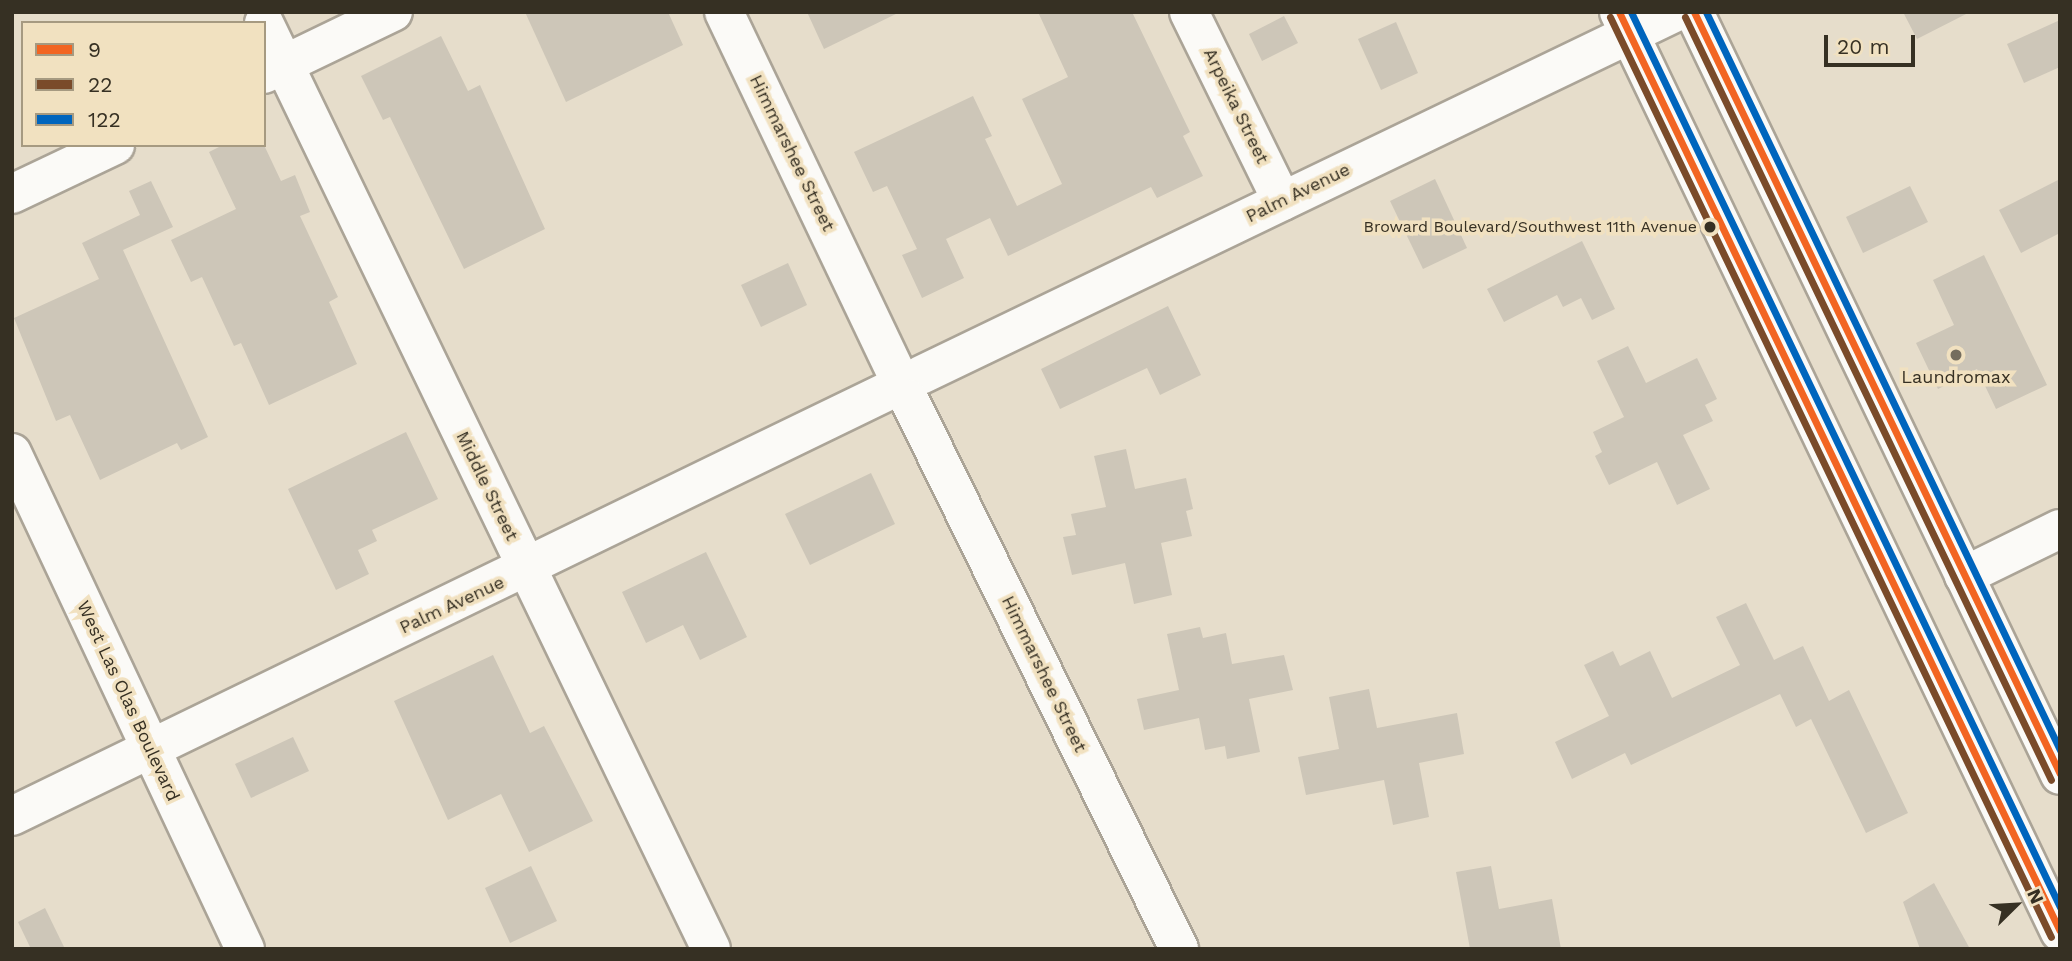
<!DOCTYPE html>
<html>
<head>
<meta charset="utf-8">
<style>
	body { margin:0 }
	#map { position:relative; width:2072px; height:961px; overflow:hidden; background:#e6ddcb; font-family:"Work Sans",sans-serif }
	div>[style] { position:absolute }
	[style*='--x'] { left:calc(var(--x)*1px); top:calc(var(--y)*1px); width:calc(var(--w)*1px); rotate:calc(var(--a)*1deg) }
	.building>* { inset:0; background:#cdc6b8 }
	.roads { filter:drop-shadow(2px 0 #aba497) drop-shadow(-2px 0 #aba497) drop-shadow(0 2px #aba497) drop-shadow(0 -2px #aba497) }
	.minor>* { height:38px; margin:-19px; padding:0 19px; transform-origin:19px; border-radius:19px; background:#fbfaf7 }
	.major>* { height:38px; margin:-19px; padding:0 19px; transform-origin:19px; border-radius:19px; background:#fbfaf7 }
	.bus-1>* { height:7px; margin:-3.5px; padding:0 3.5px; transform-origin:3.5px; border-radius:3.5px; background:#f26522 }
	.bus-2>* { height:7px; margin:-3.5px; padding:0 3.5px; transform-origin:3.5px; border-radius:3.5px; background:#7a4b2a }
	.bus-3>* { height:7px; margin:-3.5px; padding:0 3.5px; transform-origin:3.5px; border-radius:3.5px; background:#0065bd }
	.dots>* { width:19px; height:19px; translate:-50% -50%; box-sizing:border-box; border:4px solid #f1e1c0; border-radius:50% }
	span { translate:-50% -50%; white-space:nowrap; text-align:center; line-height:1.15; -webkit-text-stroke:7px #f1e1c0; paint-order:stroke }
	.bus-label { font-size:16px; color:#363023 }
	.right { translate:-100% -50%; text-align:right }
	.street-label { font-size:18px; color:#363023 }
	.poi-label { font-size:18px; color:#363023 }
	.frame { position:absolute; inset:0; border:14px solid #363023; pointer-events:none }
	.legend { position:absolute; left:21px; top:21px; width:245px; height:126px; box-sizing:border-box; background:#f1e1c0; border:2px solid #a69a81; margin:0; padding:9px 12px; list-style:none; font-size:21px; color:#363023 }
	.legend li { display:flex; align-items:center; gap:14px; height:35px }
	.legend b { width:35px; border:2px solid #a69a81 }
	.north { position:absolute; left:1981px; top:870px; width:70px; height:70px; -webkit-text-stroke:5px #f1e1c0; paint-order:stroke; rotate:66deg; font-size:19px; font-weight:700; line-height:28px; text-align:center; color:#363023 }
	.north::after { content:''; display:block; margin:auto; width:24px; height:32px; background:#363023; clip-path:polygon(50% 0,100% 100%,50% 72%,0 100%) }
	.scale { position:absolute; left:1824px; top:35px; width:91px; height:32px; box-sizing:border-box; border:4px solid #363023; border-top:0; padding-left:9px; font-size:21px; line-height:24px; white-space:nowrap; color:#363023; -webkit-text-stroke:5px #f1e1c0; paint-order:stroke }
</style>
</head>
<body>
<div id="map">
	<div class="building">
		<i style="clip-path:polygon(525px 12px,668px 12px,683px 45px,566px 102px)"></i>
		<i style="clip-path:polygon(807px 12px,900px 12px,824px 49px)"></i>
		<i style="clip-path:polygon(1038px 12px,1132px 12px,1190px 132px,1183px 136px,1203px 176px,1157px 198px,1151px 187px,1008px 256px,990px 218px,946px 239px,964px 278px,922px 298px,902px 255px,917px 249px,887px 186px,873px 192px,854px 152px,973px 96px,992px 136px,985px 139px,1017px 206px,1062px 184px,1022px 99px,1068px 77px)"></i>
		<i style="clip-path:polygon(1903px 12px,1970px 12px,1917px 39px)"></i>
		<i style="clip-path:polygon(1284px 16px,1298px 43px,1262px 61px,1249px 34px)"></i>
		<i style="clip-path:polygon(2060px 20px,2060px 67px,2024px 83px,2007px 44px)"></i>
		<i style="clip-path:polygon(1396px 22px,1418px 73px,1381px 90px,1358px 39px)"></i>
		<i style="clip-path:polygon(441px 36px,468px 91px,480px 85px,545px 229px,464px 269px,390px 117px,383px 120px,361px 76px)"></i>
		<i style="clip-path:polygon(223px 145px,264px 145px,281px 181px,295px 175px,310px 212px,300px 216px,338px 297px,329px 302px,357px 364px,269px 405px,241px 343px,234px 346px,202px 277px,191px 282px,171px 240px,236px 209px,209px 152px)"></i>
		<i style="clip-path:polygon(1435px 179px,1467px 248px,1423px 269px,1390px 201px)"></i>
		<i style="clip-path:polygon(2060px 179px,2060px 233px,2021px 253px,1999px 210px)"></i>
		<i style="clip-path:polygon(151px 181px,173px 227px,123px 250px,208px 437px,181px 450px,177px 443px,100px 480px,70px 415px,56px 421px,14px 318px,99px 279px,82px 243px,140px 215px,129px 191px)"></i>
		<i style="clip-path:polygon(1910px 186px,1928px 222px,1863px 253px,1846px 217px)"></i>
		<i style="clip-path:polygon(1582px 241px,1615px 309px,1592px 320px,1581px 298px,1563px 307px,1557px 295px,1504px 322px,1487px 289px)"></i>
		<i style="clip-path:polygon(1984px 255px,2047px 385px,1996px 409px,1977px 369px,1938px 389px,1916px 343px,1954px 325px,1933px 280px)"></i>
		<i style="clip-path:polygon(788px 263px,807px 305px,761px 327px,741px 285px)"></i>
		<i style="clip-path:polygon(1168px 306px,1201px 375px,1160px 395px,1147px 368px,1060px 409px,1041px 369px)"></i>
		<i style="clip-path:polygon(1628px 346px,1646px 383px,1697px 358px,1717px 399px,1705px 405px,1713px 421px,1683px 435px,1710px 489px,1677px 505px,1657px 462px,1609px 485px,1595px 456px,1602px 452px,1593px 432px,1624px 417px,1597px 361px)"></i>
		<i style="clip-path:polygon(406px 432px,438px 499px,372px 530px,377px 541px,358px 550px,369px 574px,336px 590px,288px 489px)"></i>
		<i style="clip-path:polygon(1126px 449px,1135px 489px,1186px 478px,1193px 509px,1186px 511px,1192px 536px,1161px 543px,1172px 595px,1134px 604px,1125px 563px,1072px 575px,1063px 537px,1076px 535px,1071px 514px,1106px 507px,1094px 456px)"></i>
		<i style="clip-path:polygon(871px 473px,895px 524px,810px 565px,785px 514px)"></i>
		<i style="clip-path:polygon(706px 552px,747px 637px,700px 660px,683px 625px,646px 643px,622px 592px)"></i>
		<i style="clip-path:polygon(1746px 603px,1774px 660px,1803px 646px,1829px 701px,1849px 690px,1908px 813px,1866px 833px,1811px 719px,1796px 727px,1780px 694px,1631px 765px,1625px 753px,1572px 779px,1555px 742px,1609px 716px,1584px 665px,1613px 651px,1620px 666px,1650px 651px,1672px 698px,1740px 665px,1716px 617px)"></i>
		<i style="clip-path:polygon(1200px 627px,1203px 638px,1226px 633px,1232px 664px,1284px 655px,1293px 690px,1249px 699px,1260px 752px,1227px 759px,1225px 746px,1205px 750px,1199px 718px,1144px 730px,1137px 699px,1179px 690px,1167px 634px)"></i>
		<i style="clip-path:polygon(493px 655px,530px 733px,544px 726px,593px 821px,529px 852px,501px 794px,448px 820px,394px 701px)"></i>
		<i style="clip-path:polygon(1369px 689px,1377px 728px,1457px 713px,1464px 754px,1419px 763px,1429px 817px,1393px 825px,1384px 780px,1306px 795px,1298px 757px,1339px 749px,1329px 697px)"></i>
		<i style="clip-path:polygon(293px 737px,309px 771px,251px 798px,235px 764px)"></i>
		<i style="clip-path:polygon(531px 866px,557px 921px,510px 943px,485px 888px)"></i>
		<i style="clip-path:polygon(1491px 866px,1499px 909px,1552px 899px,1561px 949px,1470px 949px,1456px 872px)"></i>
		<i style="clip-path:polygon(1934px 883px,1970px 949px,1920px 949px,1903px 902px)"></i>
		<i style="clip-path:polygon(45px 908px,65px 949px,31px 949px,18px 922px)"></i>
	</div>
	<div class="roads">
		<div class="minor">
			<i style="--x:724;--y:12;--w:397;--a:64.5"></i>
			<i style="--x:1189;--y:12;--w:211;--a:63.8"></i>
			<i style="--x:264;--y:23;--w:1028;--a:64.23"></i>
			<i style="--x:264;--y:74;--w:143;--a:-25.7"></i>
			<i style="--x:12;--y:194;--w:114;--a:-25.4"></i>
			<i style="--x:921;--y:375;--w:838;--a:-25.68"></i>
			<i style="--x:909;--y:399;--w:613;--a:63.85"></i>
			<i style="--x:12;--y:453;--w:548;--a:64.84"></i>
			<i style="--x:1964;--y:576;--w:107;--a:-26.1"></i>
			<i style="--x:12;--y:816;--w:976;--a:-25.88"></i>
		</div>
		<div class="major">
			<i style="--x:1619;--y:12;--w:1020;--a:64.39"></i>
			<i style="--x:1694;--y:12;--w:846;--a:64.37"></i>
		</div>
	</div>
	<div class="bus-1">
		<i style="--x:1619;--y:12;--w:1019;--a:64.37"></i>
		<i style="--x:1694;--y:12;--w:845;--a:64.34"></i>
	</div>
	<div class="bus-2">
		<i style="--x:1610;--y:17;--w:1020;--a:64.39"></i>
		<i style="--x:1685;--y:17;--w:846;--a:64.37"></i>
	</div>
	<div class="bus-3">
		<i style="--x:1631;--y:12;--w:993;--a:64.39"></i>
		<i style="--x:1706;--y:12;--w:819;--a:64.37"></i>
	</div>
	<div class="dots">
		<i style="left:1710px;top:227px;background:#363023"></i>
		<i style="left:1956px;top:355px;background:#746d5e"></i>
	</div>
	<div class="bus-label">
		<span class="right" style="left:1697px;top:227px">Broward Boulevard/Southwest 11th Avenue</span>
	</div>
	<div class="street-label">
		<span style="left:1236px;top:106px;rotate:64deg">Arpeika Street</span>
		<span style="left:792px;top:153px;rotate:64deg">Himmarshee Street</span>
		<span style="left:1298px;top:193px;rotate:-26deg">Palm Avenue</span>
		<span style="left:487px;top:486px;rotate:64deg">Middle Street</span>
		<span style="left:452px;top:605px;rotate:-25deg">Palm Avenue</span>
		<span style="left:1044px;top:674px;rotate:64deg">Himmarshee Street</span>
		<span style="left:128px;top:701px;rotate:65deg">West Las Olas Boulevard</span>
	</div>
	<div class="poi-label">
		<span style="left:1956px;top:377px">Laundromax</span>
	</div>
	<div class="frame"></div>
	<ul class="legend">
	<li><b style="height:9px;background:#f26522"></b>9</li>
	<li><b style="height:9px;background:#7a4b2a"></b>22</li>
	<li><b style="height:9px;background:#0065bd"></b>122</li>
	</ul>
	<div class="north">N</div>
	<div class="scale">20 m</div>
</div>
</body>
</html>
